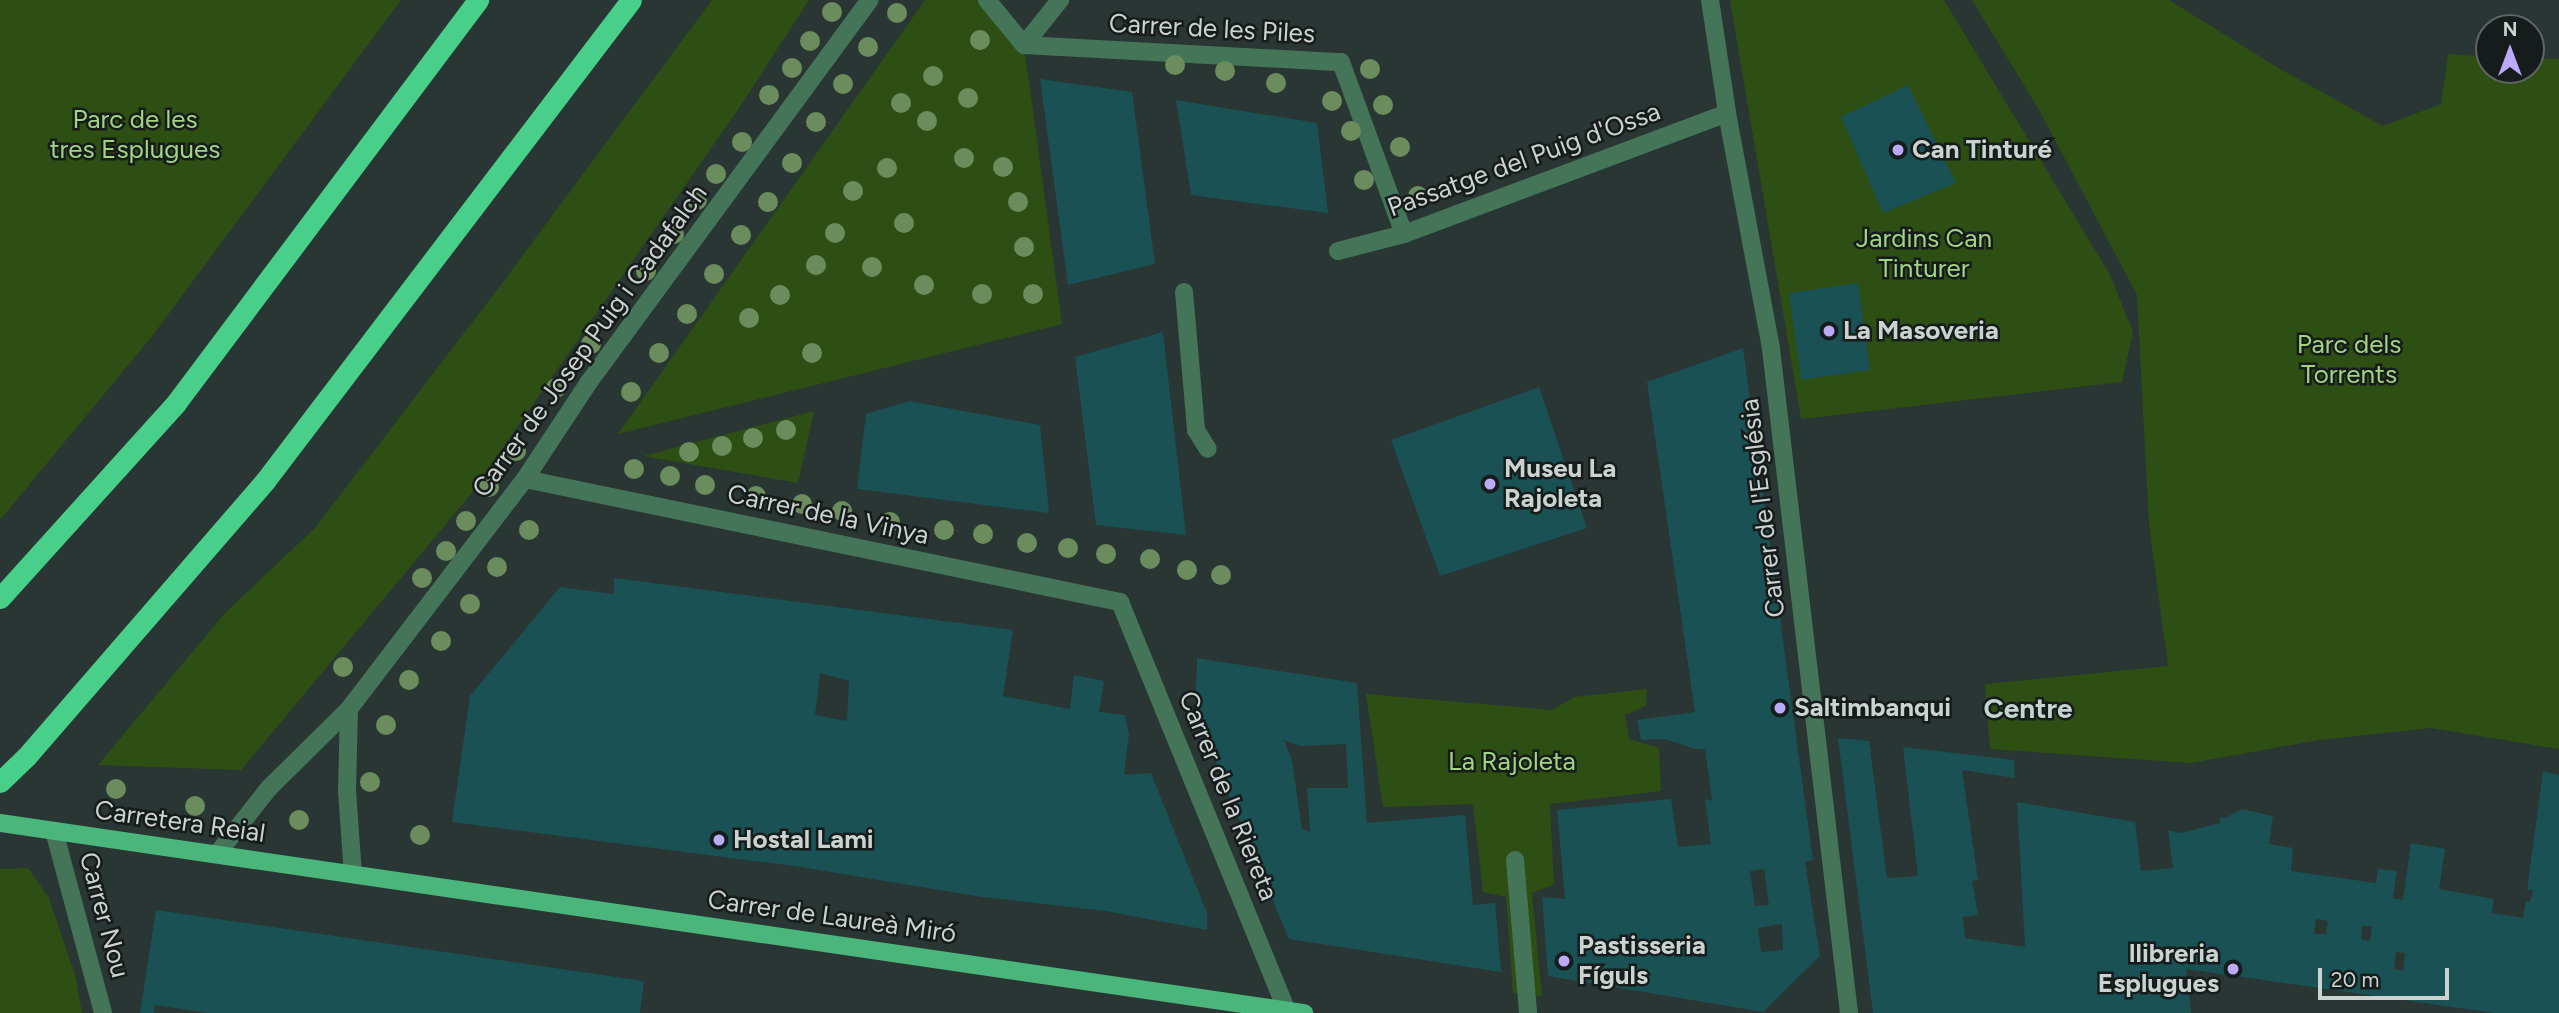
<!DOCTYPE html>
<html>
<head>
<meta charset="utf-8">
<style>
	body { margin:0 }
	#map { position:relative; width:2559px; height:1013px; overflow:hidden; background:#293633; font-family:Figtree,sans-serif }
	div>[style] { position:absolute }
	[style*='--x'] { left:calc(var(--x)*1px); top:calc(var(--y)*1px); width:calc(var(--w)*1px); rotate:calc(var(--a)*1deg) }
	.green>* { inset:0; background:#2e4f13 }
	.building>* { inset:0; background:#195155 }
	.minor>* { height:18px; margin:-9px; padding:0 9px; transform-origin:9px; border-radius:9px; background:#457559 }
	.major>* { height:18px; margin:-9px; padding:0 9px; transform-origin:9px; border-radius:9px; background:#4ab67c }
	.highway>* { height:21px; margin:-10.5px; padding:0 10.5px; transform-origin:10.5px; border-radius:10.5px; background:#48cf89 }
	.trees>* { width:20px; height:20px; margin:-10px; border-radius:50%; background:#6b8d5d }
	.dots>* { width:19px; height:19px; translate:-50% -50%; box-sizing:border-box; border:4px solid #161c1b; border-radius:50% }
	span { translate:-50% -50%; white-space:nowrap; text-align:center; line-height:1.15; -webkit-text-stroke:5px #161c1b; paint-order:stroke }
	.street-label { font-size:26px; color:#cbd3d1 }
	.park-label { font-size:26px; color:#a1d580 }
	.poi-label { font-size:26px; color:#cbd3d1; font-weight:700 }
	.left { translate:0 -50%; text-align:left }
	.right { translate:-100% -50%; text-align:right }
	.neighbourhood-label { font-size:28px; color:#c4d4d0; font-weight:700 }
	.north { position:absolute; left:2475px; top:14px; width:70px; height:70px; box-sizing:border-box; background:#161c1b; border:2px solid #5e6564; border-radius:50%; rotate:0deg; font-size:19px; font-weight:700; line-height:28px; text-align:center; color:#cbd3d1 }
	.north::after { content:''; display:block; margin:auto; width:24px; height:32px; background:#baaaf7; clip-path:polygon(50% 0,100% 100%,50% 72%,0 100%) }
	.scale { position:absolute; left:2318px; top:968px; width:131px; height:32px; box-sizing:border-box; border:4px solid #cbd3d1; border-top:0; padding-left:9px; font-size:21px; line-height:24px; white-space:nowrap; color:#cbd3d1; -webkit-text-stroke:5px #161c1b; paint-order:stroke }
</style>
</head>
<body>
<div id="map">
	<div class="green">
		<i style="clip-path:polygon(0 0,401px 0,153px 335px,0 520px)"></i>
		<i style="clip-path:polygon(712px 0,809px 0,739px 108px,470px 495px,241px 770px,98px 765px,225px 613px,315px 528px,497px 290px)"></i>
		<i style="clip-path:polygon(925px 0,987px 0,1024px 45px,1062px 324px,618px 434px)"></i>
		<i style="clip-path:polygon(1730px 0,1944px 0,2110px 275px,2133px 332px,2122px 382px,1801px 419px)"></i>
		<i style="clip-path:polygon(1972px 0,2169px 0,2280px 69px,2383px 126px,2441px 104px,2448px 54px,2489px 57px,2489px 70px,2531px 70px,2531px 58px,2559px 59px,2559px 749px,2431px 728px,2319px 740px,2191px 763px,1990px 749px,1985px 684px,2168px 666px,2149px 525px,2137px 295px,2038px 108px)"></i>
		<i style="clip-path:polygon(814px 411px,798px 483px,643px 456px)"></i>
		<i style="clip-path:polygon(1647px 689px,1646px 706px,1625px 715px,1629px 739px,1659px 748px,1661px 791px,1550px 804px,1554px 884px,1532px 893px,1542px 996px,1513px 993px,1506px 897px,1483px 892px,1473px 804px,1383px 807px,1366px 694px,1552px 710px,1574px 697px)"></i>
		<i style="clip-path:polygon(28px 868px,49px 898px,76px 978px,82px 1013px,0 1013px,0 869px)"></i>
	</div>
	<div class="building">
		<i style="clip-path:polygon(1040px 79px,1132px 92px,1155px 264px,1068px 285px)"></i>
		<i style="clip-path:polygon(1908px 85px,1956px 183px,1883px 213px,1841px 117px)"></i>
		<i style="clip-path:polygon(1176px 100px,1317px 123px,1328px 213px,1191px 195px)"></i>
		<i style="clip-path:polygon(1858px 283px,1870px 370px,1801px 380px,1789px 293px)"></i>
		<i style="clip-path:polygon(1163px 332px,1186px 535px,1096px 525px,1075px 357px)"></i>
		<i style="clip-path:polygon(evenodd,1743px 348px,1813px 860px,1805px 862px,1820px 956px,1763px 1012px,1548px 976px,1542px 897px,1565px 899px,1557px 810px,1671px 799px,1678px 847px,1711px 844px,1705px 800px,1712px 800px,1705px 749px,1695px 749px,1665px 739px,1641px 740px,1637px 720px,1695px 712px,1647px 382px,1743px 348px,1764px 869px,1769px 905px,1755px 906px,1750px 871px,1764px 869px,1743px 348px,1782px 924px,1783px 950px,1761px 952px,1758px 928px,1782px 924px)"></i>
		<i style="clip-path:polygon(1539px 387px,1587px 528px,1440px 576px,1391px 440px)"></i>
		<i style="clip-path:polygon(909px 401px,1040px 425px,1049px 513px,857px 489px,866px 414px)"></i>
		<i style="clip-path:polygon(evenodd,614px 578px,1013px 630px,1003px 696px,1070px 709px,1074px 675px,1104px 681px,1099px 712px,1125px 715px,1129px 734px,1124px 775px,1151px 773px,1207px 913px,1207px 930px,1105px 911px,975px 896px,794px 866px,452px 822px,470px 696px,560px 587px,614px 594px,614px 578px,820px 673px,849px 681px,847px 721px,815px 715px,820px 673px)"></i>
		<i style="clip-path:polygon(evenodd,1197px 658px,1357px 683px,1367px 823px,1465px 815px,1473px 905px,1495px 903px,1501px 972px,1289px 939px,1195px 714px,1197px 658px,1284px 740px,1301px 746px,1346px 744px,1348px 788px,1307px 788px,1310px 832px,1302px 829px,1292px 761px,1284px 740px)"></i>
		<i style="clip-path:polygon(evenodd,1838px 738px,1869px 741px,1887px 878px,1918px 876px,1903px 747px,2014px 760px,2015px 778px,1962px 770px,1978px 880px,1972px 881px,1978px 915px,1963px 917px,1965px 938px,2025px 947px,2017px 802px,2135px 822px,2141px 871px,2173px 868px,2168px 830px,2181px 833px,2220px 823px,2220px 817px,2225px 818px,2242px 809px,2273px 816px,2269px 844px,2293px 848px,2291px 871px,2376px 883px,2378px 869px,2397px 871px,2393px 898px,2403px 900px,2411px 843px,2445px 849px,2439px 889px,2494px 899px,2492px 913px,2523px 918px,2526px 901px,2530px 902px,2533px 890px,2527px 890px,2543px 771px,2559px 775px,2559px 1013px,2494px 1013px,2186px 969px,2191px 1013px,1873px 1013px,1838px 738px,2316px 919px,2328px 921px,2326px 934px,2314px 934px,2316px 919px,1838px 738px,2362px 926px,2372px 926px,2370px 941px,2361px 939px,2362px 926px,1838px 738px,2396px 952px,2405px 953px,2403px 971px,2394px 969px,2396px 952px)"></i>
		<i style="clip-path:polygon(156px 910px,644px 981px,640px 1013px,209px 1013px,154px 1005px,154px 1013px,140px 1013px)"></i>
	</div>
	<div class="minor">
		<i style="--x:987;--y:0;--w:58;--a:50.6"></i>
		<i style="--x:1024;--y:45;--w:317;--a:3.1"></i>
		<i style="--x:1341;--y:62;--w:183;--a:69.9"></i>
		<i style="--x:1710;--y:0;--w:114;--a:81.4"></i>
		<i style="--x:1727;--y:113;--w:240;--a:79.4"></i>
		<i style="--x:1771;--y:349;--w:669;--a:83.3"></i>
		<i style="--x:1024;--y:45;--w:58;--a:-51.3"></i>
		<i style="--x:1338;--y:251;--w:68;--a:-14.4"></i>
		<i style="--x:1404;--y:234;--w:345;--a:-20.5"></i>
		<i style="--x:1184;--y:292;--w:139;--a:85"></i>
		<i style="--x:1196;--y:430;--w:22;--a:58"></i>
		<i style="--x:525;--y:479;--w:608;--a:11.68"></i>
		<i style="--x:1120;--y:602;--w:444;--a:67.8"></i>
		<i style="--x:349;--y:709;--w:82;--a:91.4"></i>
		<i style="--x:347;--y:791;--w:83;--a:85.9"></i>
		<i style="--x:54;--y:831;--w:188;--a:74.9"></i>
		<i style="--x:217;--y:854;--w:84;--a:-51.8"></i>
		<i style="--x:269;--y:788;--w:112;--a:-44.6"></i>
		<i style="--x:349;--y:709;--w:290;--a:-52.6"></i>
		<i style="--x:525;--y:479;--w:116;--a:-56.6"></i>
		<i style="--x:589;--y:382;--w:474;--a:-53.7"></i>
		<i style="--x:1515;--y:860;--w:154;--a:85.1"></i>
	</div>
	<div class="major">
		<i style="--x:0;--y:823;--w:1318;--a:8.29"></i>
	</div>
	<div class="highway">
		<i style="--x:0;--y:598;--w:263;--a:-47.9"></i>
		<i style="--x:176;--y:403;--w:504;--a:-53.15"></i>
		<i style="--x:0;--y:782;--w:36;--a:-44"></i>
		<i style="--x:26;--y:757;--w:365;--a:-49.1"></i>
		<i style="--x:265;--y:481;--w:604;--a:-52.73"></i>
	</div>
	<div class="trees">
		<i style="left:832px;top:12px"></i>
		<i style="left:897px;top:13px"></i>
		<i style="left:980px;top:40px"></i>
		<i style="left:810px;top:41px"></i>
		<i style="left:868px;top:47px"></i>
		<i style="left:1175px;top:65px"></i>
		<i style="left:792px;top:68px"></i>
		<i style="left:1370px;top:69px"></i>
		<i style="left:1225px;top:71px"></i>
		<i style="left:933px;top:76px"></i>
		<i style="left:1276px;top:83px"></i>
		<i style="left:843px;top:84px"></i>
		<i style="left:769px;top:95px"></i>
		<i style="left:968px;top:98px"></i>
		<i style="left:1332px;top:101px"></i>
		<i style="left:901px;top:103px"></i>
		<i style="left:1383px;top:105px"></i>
		<i style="left:927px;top:121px"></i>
		<i style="left:816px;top:122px"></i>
		<i style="left:1351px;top:131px"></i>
		<i style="left:742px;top:142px"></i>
		<i style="left:1400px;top:147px"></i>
		<i style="left:964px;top:158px"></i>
		<i style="left:792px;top:163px"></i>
		<i style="left:1003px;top:167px"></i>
		<i style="left:887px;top:168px"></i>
		<i style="left:716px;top:174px"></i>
		<i style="left:1364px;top:180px"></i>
		<i style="left:853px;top:191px"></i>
		<i style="left:1418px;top:196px"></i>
		<i style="left:697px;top:200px"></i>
		<i style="left:768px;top:202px"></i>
		<i style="left:1018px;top:202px"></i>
		<i style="left:904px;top:223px"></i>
		<i style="left:835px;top:233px"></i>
		<i style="left:674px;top:234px"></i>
		<i style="left:741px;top:235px"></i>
		<i style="left:1024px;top:247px"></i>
		<i style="left:816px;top:265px"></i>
		<i style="left:872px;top:267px"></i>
		<i style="left:646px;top:271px"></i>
		<i style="left:714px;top:274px"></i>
		<i style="left:924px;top:285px"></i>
		<i style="left:982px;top:294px"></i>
		<i style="left:1033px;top:294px"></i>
		<i style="left:780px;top:295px"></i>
		<i style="left:687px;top:314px"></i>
		<i style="left:749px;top:318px"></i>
		<i style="left:591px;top:344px"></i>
		<i style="left:659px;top:353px"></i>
		<i style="left:812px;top:353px"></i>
		<i style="left:556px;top:388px"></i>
		<i style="left:631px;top:392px"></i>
		<i style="left:786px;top:430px"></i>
		<i style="left:753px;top:438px"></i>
		<i style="left:722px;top:446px"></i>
		<i style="left:516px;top:451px"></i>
		<i style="left:689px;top:452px"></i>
		<i style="left:634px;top:469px"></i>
		<i style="left:670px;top:476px"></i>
		<i style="left:705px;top:485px"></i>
		<i style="left:489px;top:487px"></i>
		<i style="left:756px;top:496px"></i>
		<i style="left:802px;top:504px"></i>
		<i style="left:842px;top:511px"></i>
		<i style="left:466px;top:521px"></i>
		<i style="left:890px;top:522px"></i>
		<i style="left:529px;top:530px"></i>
		<i style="left:944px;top:530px"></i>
		<i style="left:983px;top:534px"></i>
		<i style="left:1027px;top:543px"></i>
		<i style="left:1068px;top:548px"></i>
		<i style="left:446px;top:551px"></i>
		<i style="left:1106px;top:554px"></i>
		<i style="left:1150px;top:559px"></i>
		<i style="left:497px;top:567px"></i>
		<i style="left:1187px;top:570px"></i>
		<i style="left:1221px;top:575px"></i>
		<i style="left:422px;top:578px"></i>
		<i style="left:470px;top:604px"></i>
		<i style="left:441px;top:641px"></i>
		<i style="left:343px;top:667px"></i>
		<i style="left:409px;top:680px"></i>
		<i style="left:386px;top:725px"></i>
		<i style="left:370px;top:782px"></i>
		<i style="left:116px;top:789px"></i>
		<i style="left:195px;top:806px"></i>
		<i style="left:299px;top:820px"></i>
		<i style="left:420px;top:835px"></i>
	</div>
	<div class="dots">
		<i style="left:1898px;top:150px;background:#baaaf7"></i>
		<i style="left:1829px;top:331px;background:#baaaf7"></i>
		<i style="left:1490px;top:484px;background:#baaaf7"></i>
		<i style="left:1780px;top:708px;background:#baaaf7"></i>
		<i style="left:719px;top:840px;background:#baaaf7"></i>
		<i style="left:1564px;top:961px;background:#baaaf7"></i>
		<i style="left:2233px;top:969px;background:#baaaf7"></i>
	</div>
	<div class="street-label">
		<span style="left:1212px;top:29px;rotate:3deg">Carrer de les Piles</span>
		<span style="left:1524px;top:160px;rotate:-20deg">Passatge del Puig d'Ossa</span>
		<span style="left:590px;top:341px;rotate:-54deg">Carrer de Josep Puig i Cadafalch</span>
		<span style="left:1763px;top:508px;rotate:-97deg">Carrer de l'Església</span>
		<span style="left:828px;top:515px;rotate:12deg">Carrer de la Vinya</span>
		<span style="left:1228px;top:796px;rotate:68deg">Carrer de la Riereta</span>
		<span style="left:180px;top:822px;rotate:8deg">Carretera Reial</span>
		<span style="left:104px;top:915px;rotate:75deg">Carrer Nou</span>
		<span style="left:832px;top:917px;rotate:8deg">Carrer de Laureà Miró</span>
	</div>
	<div class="park-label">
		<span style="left:135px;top:135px">Parc de les<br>tres Esplugues</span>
		<span style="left:1924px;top:254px">Jardins Can<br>Tinturer</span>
		<span style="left:2349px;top:360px">Parc dels<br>Torrents</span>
		<span style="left:1512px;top:762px">La Rajoleta</span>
	</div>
	<div class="poi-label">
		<span class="left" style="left:1912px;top:150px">Can Tinturé</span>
		<span class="left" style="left:1843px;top:331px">La Masoveria</span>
		<span class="left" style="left:1504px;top:484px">Museu La<br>Rajoleta</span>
		<span class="left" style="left:1794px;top:708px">Saltimbanqui</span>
		<span class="left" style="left:733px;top:840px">Hostal Lami</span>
		<span class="left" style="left:1578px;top:961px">Pastisseria<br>Fíguls</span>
		<span class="right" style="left:2219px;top:969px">llibreria<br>Esplugues</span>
	</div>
	<div class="neighbourhood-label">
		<span style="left:2028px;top:708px">Centre</span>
	</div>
	<div class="north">N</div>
	<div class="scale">20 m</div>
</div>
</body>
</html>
